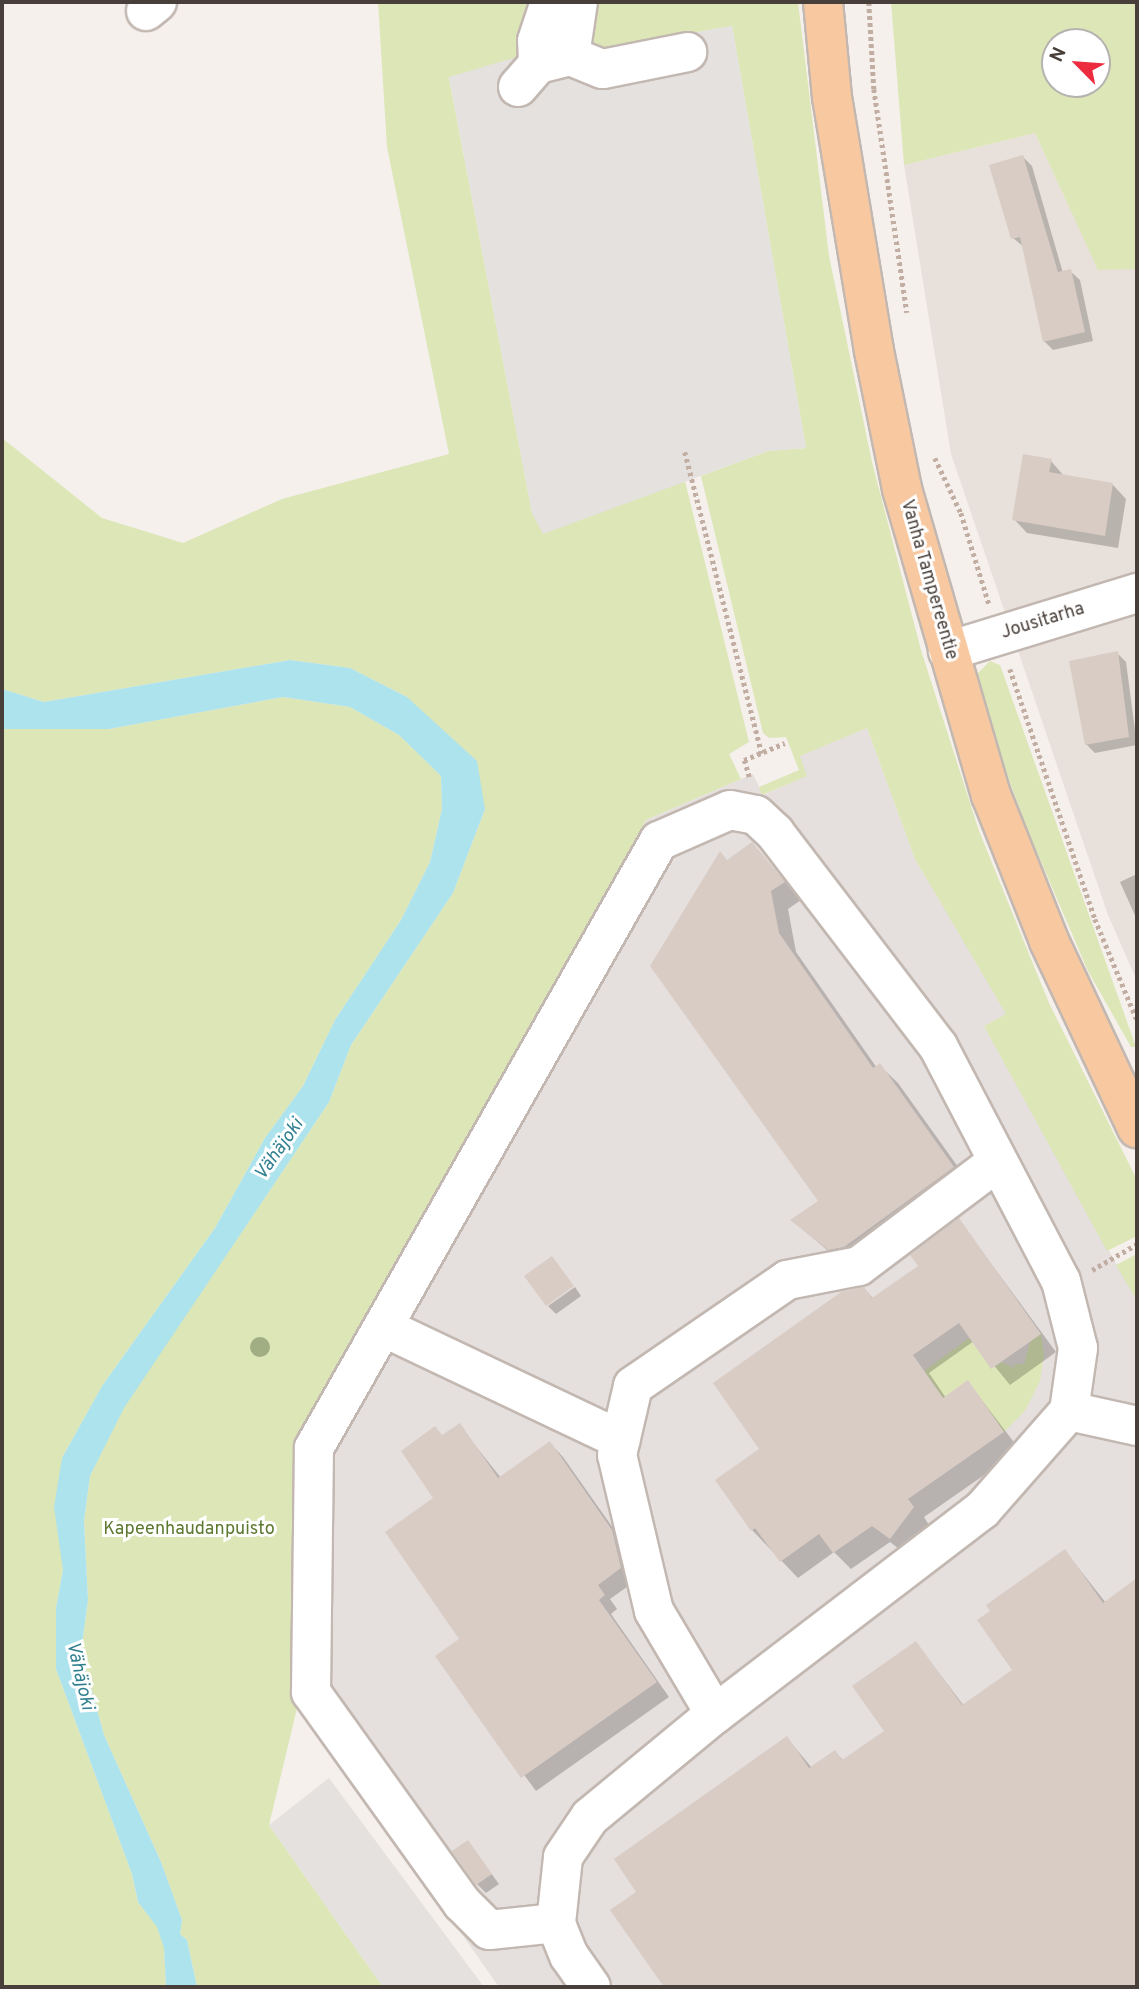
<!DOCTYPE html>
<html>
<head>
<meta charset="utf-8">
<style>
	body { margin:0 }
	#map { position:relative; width:1139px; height:1989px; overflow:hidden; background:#f5f0ec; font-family:Overpass,sans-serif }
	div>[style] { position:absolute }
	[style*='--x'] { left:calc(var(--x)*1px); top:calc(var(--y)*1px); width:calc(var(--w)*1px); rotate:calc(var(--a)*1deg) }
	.residential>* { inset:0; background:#e8e0da }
	.industrial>* { inset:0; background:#e5dfdd }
	.green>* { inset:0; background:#dde6b7 }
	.parking>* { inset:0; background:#e4e1df }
	.water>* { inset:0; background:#ade3ed }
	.shadow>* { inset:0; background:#0003 }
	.building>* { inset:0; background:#d9ccc5 }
	.path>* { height:4.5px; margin-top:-2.25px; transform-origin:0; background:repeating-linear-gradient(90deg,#c1ada1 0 3.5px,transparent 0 7px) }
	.roads { filter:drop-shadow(2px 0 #c3b8b1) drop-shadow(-2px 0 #c3b8b1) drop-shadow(0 2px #c3b8b1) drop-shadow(0 -2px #c3b8b1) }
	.minor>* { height:38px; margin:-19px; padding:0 19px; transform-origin:19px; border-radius:19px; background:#fff }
	.major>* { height:38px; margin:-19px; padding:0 19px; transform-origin:19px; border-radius:19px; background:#f8c9a1 }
	.trees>* { width:20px; height:20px; margin:-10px; border-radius:50%; background:#a1ae84 }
	span { translate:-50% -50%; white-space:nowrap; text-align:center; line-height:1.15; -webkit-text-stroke:6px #fff; paint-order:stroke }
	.street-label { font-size:18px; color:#493f3a }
	.park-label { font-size:18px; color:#5d782f }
	.water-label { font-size:19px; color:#307f8f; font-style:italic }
	.frame { position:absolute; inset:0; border:4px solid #493f3a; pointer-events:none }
	.north { position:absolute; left:1041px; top:28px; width:70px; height:70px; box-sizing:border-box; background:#fff; border:2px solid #b6b2b0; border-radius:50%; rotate:295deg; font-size:19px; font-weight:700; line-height:28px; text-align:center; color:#493f3a }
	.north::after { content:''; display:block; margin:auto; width:24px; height:32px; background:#ed2b3f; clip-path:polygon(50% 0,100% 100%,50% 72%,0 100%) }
</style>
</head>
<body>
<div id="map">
	<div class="residential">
		<i style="clip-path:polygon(1035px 133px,1098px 269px,1137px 269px,1137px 981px,1108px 915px,951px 454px,904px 165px)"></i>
	</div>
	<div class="industrial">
		<i style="clip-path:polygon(867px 728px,915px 859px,1007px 1014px,984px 1026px,1137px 1301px,1137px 1987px,499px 1987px,292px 1693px,295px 1444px,646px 820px,753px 774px,763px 795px,806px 776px,799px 756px)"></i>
	</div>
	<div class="green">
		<i style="clip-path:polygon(378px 2px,537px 2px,524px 58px,449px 78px,532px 513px,544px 533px,685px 481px,749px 742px,729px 754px,741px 779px,646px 820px,295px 1444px,292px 1693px,298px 1704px,269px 1825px,383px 1987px,197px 1987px,187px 1940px,180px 1934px,182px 1920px,161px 1862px,104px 1735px,81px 1652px,88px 1600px,84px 1521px,90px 1476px,123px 1408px,329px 1102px,351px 1045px,453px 893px,485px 809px,407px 697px,350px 668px,290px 660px,44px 702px,2px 689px,2px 438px,102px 518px,183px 543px,282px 499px,449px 454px,387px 147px)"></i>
		<i style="clip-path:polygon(586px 2px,798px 2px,829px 256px,872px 462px,921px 650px,979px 831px,1049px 1003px,1137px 1180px,1137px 1236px,1107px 1251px,984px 1026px,1006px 1014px,915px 859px,867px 728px,800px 756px,807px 776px,762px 795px,759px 787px,799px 770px,786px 737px,769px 738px,763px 733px,701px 476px,768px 451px,806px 448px,732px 26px,600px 49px,582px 38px)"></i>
		<i style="clip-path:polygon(evenodd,891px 2px,1137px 2px,1137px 269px,1098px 270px,1035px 133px,904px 165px,891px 2px,1055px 42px,1097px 42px,1097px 84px,1055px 84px,1055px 42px)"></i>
		<i style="clip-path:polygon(990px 661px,1000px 665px,1136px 1047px,1131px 1047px,1088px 971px,1027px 829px,976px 690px,978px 673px)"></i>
		<i style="clip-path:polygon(283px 697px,350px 707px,399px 735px,441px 776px,442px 809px,430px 862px,401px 920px,335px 1020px,303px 1086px,265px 1138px,215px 1228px,102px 1386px,62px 1458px,63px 1570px,56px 1608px,56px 1669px,132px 1874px,138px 1902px,157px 1926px,164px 1947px,166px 1987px,2px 1987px,2px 729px,109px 729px)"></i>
		<i style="clip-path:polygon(1137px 1254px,1137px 1301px,1116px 1265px)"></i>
		<i style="clip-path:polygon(1041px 1334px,1044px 1354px,1040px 1381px,1025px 1411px,1004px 1432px,968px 1380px,943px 1398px,924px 1371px,969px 1338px,992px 1369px,1001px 1362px,1015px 1368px,1014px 1364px,1024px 1364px,1030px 1342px)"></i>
	</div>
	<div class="parking">
		<i style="clip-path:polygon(732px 26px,806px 448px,768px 451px,543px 534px,532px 513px,527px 487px,449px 77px,582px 38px,600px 49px)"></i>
		<i style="clip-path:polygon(329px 1778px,484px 1987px,383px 1987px,269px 1825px)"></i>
	</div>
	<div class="water">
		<i style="clip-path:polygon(290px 660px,350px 668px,407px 697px,477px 761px,485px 809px,453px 893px,351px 1045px,329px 1102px,124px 1408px,90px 1476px,84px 1521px,88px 1600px,81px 1652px,104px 1735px,161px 1862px,182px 1920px,180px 1934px,187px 1940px,197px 1987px,166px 1987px,164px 1948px,157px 1927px,138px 1902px,132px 1874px,56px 1669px,56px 1608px,63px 1570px,54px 1507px,62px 1458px,102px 1386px,215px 1228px,265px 1138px,303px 1086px,335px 1020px,401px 920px,430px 862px,442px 809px,441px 776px,399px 735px,350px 707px,283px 697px,109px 729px,2px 729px,2px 689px,44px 702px)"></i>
	</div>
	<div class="shadow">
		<i style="clip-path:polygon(1023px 157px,1032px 166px,1063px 273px,1070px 271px,1080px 280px,1093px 341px,1053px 350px,1044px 341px,1024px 247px,1013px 238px)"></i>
		<i style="clip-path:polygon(1051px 461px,1064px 476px,1113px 485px,1126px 499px,1118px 548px,1027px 533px,1014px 519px)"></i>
		<i style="clip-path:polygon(1117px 653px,1126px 662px,1137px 745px,1095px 753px,1086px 744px)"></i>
		<i style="clip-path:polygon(752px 844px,801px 900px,788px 909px,796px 952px,877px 1068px,880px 1066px,898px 1083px,971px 1185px,847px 1267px,793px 1221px,821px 1202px,728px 861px)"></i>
		<i style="clip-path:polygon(1137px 874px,1137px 920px,1120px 882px)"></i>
		<i style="clip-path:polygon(959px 1220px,1056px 1352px,1010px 1385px,974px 1341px,929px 1373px,946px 1398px,968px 1382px,1020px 1450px,924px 1517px,929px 1525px,907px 1555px,890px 1542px,851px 1569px,834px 1552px,798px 1578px,752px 1530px,761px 1449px,864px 1289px,874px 1299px,920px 1266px)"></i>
		<i style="clip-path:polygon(575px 1287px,581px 1296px,556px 1314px,548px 1306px)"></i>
		<i style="clip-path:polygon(459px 1425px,501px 1478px,550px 1443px,563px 1457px,625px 1545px,634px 1582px,610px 1599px,617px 1609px,611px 1614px,669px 1697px,536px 1791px,437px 1657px,462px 1639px,436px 1498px,443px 1437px)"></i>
		<i style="clip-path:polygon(1065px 1551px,1106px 1603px,1137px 1581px,1137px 1987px,666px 1987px,612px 1911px,639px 1892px,787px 1738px,812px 1768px,835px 1752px,844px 1761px,886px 1731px,916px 1643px,964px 1706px,1015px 1671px)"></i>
		<i style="clip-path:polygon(468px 1842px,499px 1884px,486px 1893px,477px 1884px)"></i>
	</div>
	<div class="building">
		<i style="clip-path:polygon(1023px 155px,1058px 272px,1071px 269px,1085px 332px,1043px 342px,1020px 237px,1011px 239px,989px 165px)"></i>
		<i style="clip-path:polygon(1023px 454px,1052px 459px,1049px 472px,1113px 483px,1105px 536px,1012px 520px)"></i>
		<i style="clip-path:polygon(1118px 651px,1129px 737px,1085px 745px,1069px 661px)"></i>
		<i style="clip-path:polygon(752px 842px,785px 882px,771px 891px,779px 933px,873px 1068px,880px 1063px,954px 1167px,844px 1247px,828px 1250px,790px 1220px,818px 1201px,650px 966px,720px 851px,727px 860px)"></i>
		<i style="clip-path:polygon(959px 1218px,1041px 1334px,991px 1369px,959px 1323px,913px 1355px,943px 1398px,968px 1380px,1004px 1432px,908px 1499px,914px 1507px,890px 1539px,872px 1526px,833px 1553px,819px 1534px,780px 1562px,755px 1528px,751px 1531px,715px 1480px,759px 1449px,713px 1383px,841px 1292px,864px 1287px,872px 1298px,918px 1266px,910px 1255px)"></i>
		<i style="clip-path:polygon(552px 1256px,574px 1286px,546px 1306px,524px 1276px)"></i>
		<i style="clip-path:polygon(460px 1423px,498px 1478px,550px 1441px,612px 1530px,621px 1568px,598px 1585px,605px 1595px,599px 1600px,657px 1682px,521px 1778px,435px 1656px,459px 1639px,385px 1532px,433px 1498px,401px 1451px,435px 1426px,442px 1435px)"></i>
		<i style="clip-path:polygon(1065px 1549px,1103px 1603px,1137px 1578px,1137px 1987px,664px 1987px,610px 1910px,636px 1892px,614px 1859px,787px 1736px,809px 1768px,835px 1750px,842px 1760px,884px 1731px,852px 1686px,916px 1641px,962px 1705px,1012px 1670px,977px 1620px,990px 1611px,986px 1605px)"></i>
		<i style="clip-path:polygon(468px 1840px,492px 1874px,476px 1885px,452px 1851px)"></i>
	</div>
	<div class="path">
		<i style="--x:869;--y:2;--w:87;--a:86.7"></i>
		<i style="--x:874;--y:89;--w:226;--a:81.6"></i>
		<i style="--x:685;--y:452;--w:311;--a:75.7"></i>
		<i style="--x:935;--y:458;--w:61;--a:64.7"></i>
		<i style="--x:961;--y:513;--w:95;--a:72.9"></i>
		<i style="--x:1010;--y:669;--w:264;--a:71.2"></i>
		<i style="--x:1095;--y:919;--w:109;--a:67.4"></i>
		<i style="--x:749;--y:777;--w:18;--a:-106"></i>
		<i style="--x:744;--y:760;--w:44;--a:-22.5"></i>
		<i style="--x:1092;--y:1270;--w:52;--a:-30"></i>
	</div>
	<div class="roads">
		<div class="minor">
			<i style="--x:146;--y:11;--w:14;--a:-39"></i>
			<i style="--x:570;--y:56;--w:55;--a:-81.6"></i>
			<i style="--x:538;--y:64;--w:23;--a:-92"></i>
			<i style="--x:537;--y:41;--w:41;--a:-71.6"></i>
			<i style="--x:518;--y:87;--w:30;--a:-49"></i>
			<i style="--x:538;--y:64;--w:33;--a:-14"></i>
			<i style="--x:570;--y:56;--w:35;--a:22"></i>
			<i style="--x:603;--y:69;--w:86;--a:-11.4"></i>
			<i style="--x:948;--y:651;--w:198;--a:-17.1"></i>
			<i style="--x:383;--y:1327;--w:263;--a:25.4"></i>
			<i style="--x:1069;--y:1411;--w:70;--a:12.4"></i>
			<i style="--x:556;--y:1923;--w:67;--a:174"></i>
			<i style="--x:489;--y:1930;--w:38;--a:-135"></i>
			<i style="--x:462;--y:1903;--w:259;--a:-125.6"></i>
			<i style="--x:311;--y:1692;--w:244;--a:-89.3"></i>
			<i style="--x:314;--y:1448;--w:698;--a:-60.39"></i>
			<i style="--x:659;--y:841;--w:77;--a:-23.6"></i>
			<i style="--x:730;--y:810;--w:26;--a:11"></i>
			<i style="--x:756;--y:815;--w:26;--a:43"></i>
			<i style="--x:775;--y:833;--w:268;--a:52.6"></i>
			<i style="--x:938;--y:1046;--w:265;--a:62.4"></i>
			<i style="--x:1061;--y:1281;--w:69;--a:75.8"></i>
			<i style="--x:1078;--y:1348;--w:64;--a:98.1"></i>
			<i style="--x:1069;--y:1411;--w:132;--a:131.3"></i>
			<i style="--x:982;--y:1510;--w:336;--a:142.6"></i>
			<i style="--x:591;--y:1987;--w:38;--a:-125"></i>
			<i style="--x:569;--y:1956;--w:35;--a:-112"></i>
			<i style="--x:556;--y:1923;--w:66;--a:-83.9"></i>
			<i style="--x:563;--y:1857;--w:48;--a:-56"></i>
			<i style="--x:590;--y:1817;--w:162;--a:-39.5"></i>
			<i style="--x:715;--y:1714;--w:120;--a:-120.6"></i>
			<i style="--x:654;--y:1611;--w:160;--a:-103.3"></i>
			<i style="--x:617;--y:1455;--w:71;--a:-76.9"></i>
			<i style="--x:633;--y:1386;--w:187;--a:-34.5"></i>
			<i style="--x:787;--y:1280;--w:73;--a:-11"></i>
			<i style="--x:859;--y:1266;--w:173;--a:-37"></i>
		</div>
		<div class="major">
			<i style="--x:823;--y:2;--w:95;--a:84.6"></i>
			<i style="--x:832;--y:97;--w:257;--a:80.6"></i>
			<i style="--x:874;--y:351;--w:141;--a:78.5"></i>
			<i style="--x:902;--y:489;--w:319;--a:73.8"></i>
			<i style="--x:991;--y:795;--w:157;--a:68.3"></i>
			<i style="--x:1049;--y:941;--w:207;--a:64.8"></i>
		</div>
	</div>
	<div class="trees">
		<i style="left:260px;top:1347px"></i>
	</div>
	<div class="street-label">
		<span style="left:928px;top:580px;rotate:74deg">Vanha Tampereentie</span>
		<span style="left:1043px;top:622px;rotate:-17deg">Jousitarha</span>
	</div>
	<div class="park-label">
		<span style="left:189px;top:1530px">Kapeenhaudanpuisto</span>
	</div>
	<div class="water-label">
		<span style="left:280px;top:1150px;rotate:-55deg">Vähäjoki</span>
		<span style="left:79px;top:1676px;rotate:77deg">Vähäjoki</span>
	</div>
	<div class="frame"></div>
	<div class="north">N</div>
</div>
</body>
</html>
